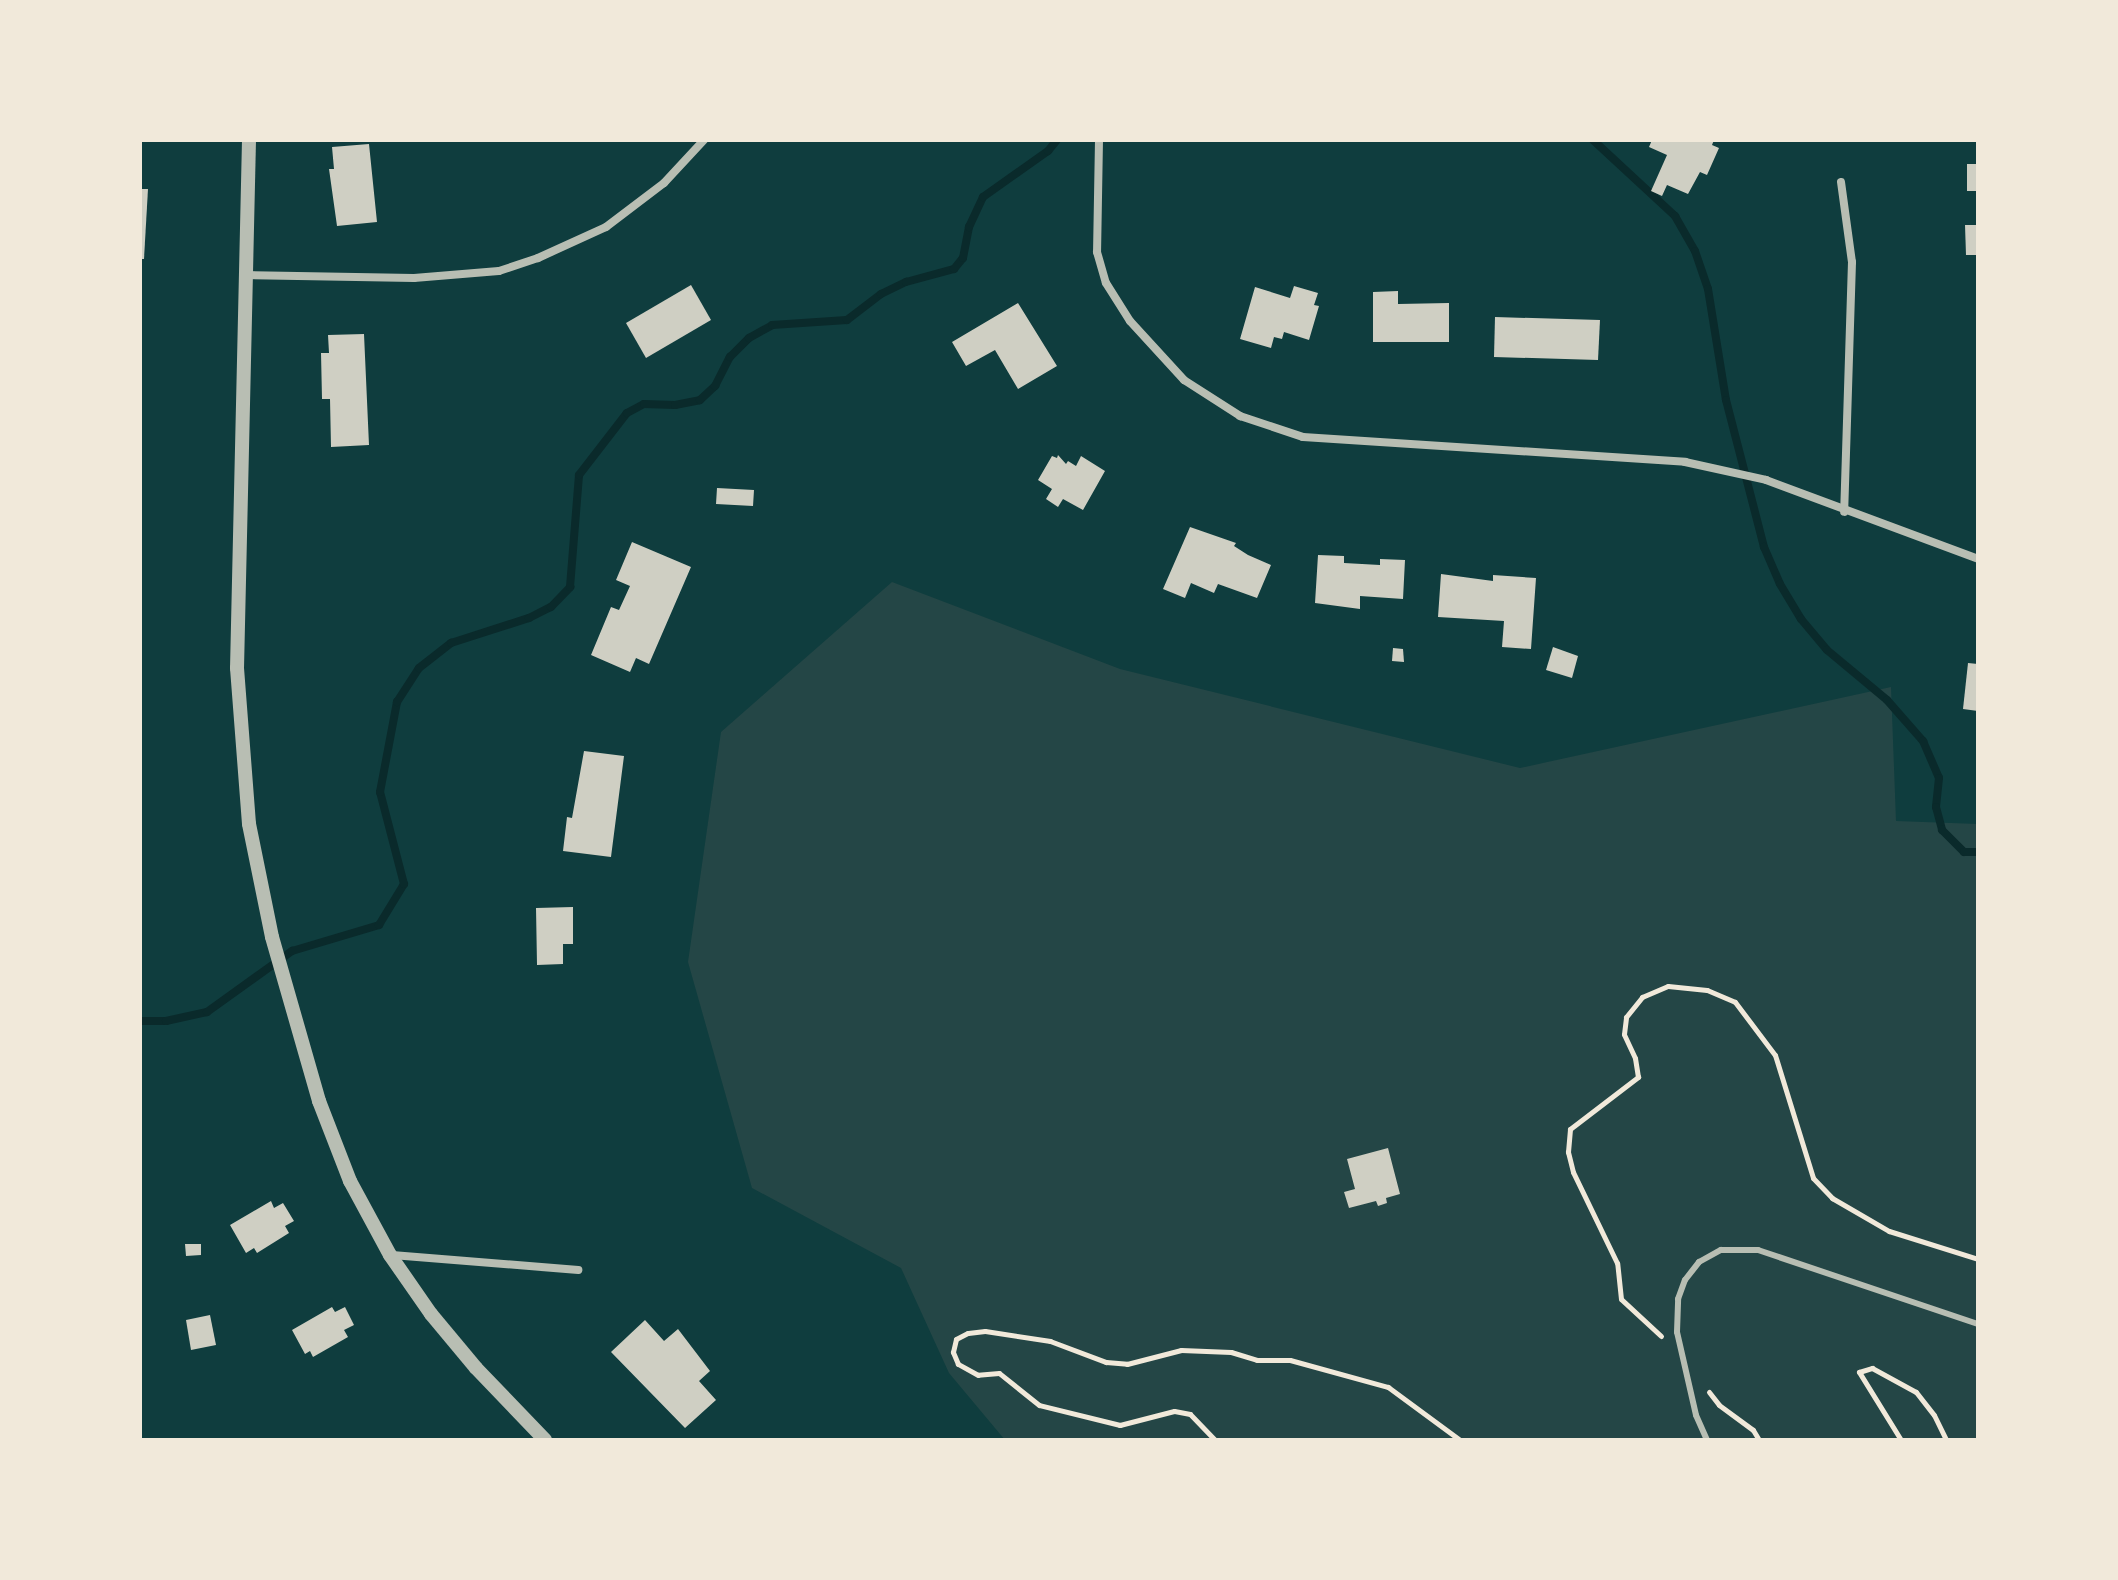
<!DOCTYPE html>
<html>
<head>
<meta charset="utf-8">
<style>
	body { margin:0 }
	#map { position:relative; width:2118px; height:1580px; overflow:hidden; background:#0f3d3e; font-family:"PT Sans",sans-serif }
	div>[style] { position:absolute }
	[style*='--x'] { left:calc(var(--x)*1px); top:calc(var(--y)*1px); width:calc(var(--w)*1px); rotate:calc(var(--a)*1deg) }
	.green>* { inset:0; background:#244646 }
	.stream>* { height:8px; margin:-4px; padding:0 4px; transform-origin:4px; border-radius:4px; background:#0a2a2b }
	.building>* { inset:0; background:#cfcfc3 }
	.path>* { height:5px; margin:-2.5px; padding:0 2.5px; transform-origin:2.5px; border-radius:2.5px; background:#f1e9da }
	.service>* { height:6px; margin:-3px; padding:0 3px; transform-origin:3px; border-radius:3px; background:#b8beb3 }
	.minor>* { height:8px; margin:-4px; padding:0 4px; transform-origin:4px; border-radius:4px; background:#b8beb3 }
	.tertiary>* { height:14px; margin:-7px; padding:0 7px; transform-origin:7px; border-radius:7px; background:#b8beb3 }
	span { translate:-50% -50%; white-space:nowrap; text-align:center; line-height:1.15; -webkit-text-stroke:7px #f1e9da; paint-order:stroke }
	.frame { position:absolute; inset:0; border:142px solid #f1e9da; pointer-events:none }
</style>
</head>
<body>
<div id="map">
	<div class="green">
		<i style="clip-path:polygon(892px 582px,1120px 669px,1520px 768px,1891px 687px,1896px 821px,1978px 824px,1978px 1440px,1005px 1440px,949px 1373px,901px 1268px,752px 1188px,688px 962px,721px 732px)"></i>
	</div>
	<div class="stream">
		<i style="--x:1593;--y:140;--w:112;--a:42.8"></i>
		<i style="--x:1675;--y:216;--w:40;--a:60.3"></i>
		<i style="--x:1695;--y:251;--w:40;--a:71.1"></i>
		<i style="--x:1708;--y:289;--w:112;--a:80.8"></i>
		<i style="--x:1726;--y:400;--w:152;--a:75.5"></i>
		<i style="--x:1764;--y:547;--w:40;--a:66.6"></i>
		<i style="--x:1780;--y:584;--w:41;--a:59"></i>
		<i style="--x:1801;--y:619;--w:40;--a:50"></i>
		<i style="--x:1827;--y:650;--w:78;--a:39.8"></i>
		<i style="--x:1887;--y:700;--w:55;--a:48.7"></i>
		<i style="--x:1923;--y:741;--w:40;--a:66.6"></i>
		<i style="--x:1939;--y:778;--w:29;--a:96"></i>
		<i style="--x:1936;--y:807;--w:24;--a:75"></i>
		<i style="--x:1942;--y:830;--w:31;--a:45"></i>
		<i style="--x:1964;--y:852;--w:14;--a:0"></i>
		<i style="--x:140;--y:1021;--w:26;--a:0"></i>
		<i style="--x:166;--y:1021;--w:42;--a:-12.4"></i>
		<i style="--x:207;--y:1012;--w:105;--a:-35.7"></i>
		<i style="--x:292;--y:951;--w:91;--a:-16.6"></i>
		<i style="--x:379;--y:925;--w:48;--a:-58.6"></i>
		<i style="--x:404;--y:884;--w:95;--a:-104.6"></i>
		<i style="--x:380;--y:792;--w:92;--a:-79.3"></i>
		<i style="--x:397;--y:702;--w:40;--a:-57.1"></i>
		<i style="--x:419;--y:668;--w:41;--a:-38"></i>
		<i style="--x:451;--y:643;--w:82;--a:-17.8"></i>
		<i style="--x:529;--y:618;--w:25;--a:-27"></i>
		<i style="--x:551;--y:607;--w:28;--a:-46"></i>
		<i style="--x:570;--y:587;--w:112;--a:-85.4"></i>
		<i style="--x:579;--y:475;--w:78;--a:-52.3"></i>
		<i style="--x:627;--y:413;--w:19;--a:-28"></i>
		<i style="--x:644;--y:404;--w:31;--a:2"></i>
		<i style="--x:675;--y:405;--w:25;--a:-11"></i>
		<i style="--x:700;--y:400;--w:21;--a:-43"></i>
		<i style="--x:715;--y:386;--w:33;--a:-63"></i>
		<i style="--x:730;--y:357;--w:27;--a:-45"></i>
		<i style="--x:749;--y:338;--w:26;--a:-29"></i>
		<i style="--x:772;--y:325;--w:75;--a:-3.8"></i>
		<i style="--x:847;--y:320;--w:43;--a:-37.4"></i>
		<i style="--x:881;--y:294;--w:28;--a:-26"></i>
		<i style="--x:906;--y:282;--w:50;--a:-15.2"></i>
		<i style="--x:954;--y:269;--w:14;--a:-51"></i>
		<i style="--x:963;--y:258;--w:32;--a:-79"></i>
		<i style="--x:969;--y:227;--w:33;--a:-65"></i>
		<i style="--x:983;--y:197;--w:80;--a:-35.3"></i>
		<i style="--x:1048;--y:151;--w:14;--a:-51"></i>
	</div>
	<div class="building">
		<i style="clip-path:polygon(1652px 140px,1714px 140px,1712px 145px,1719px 148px,1707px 175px,1700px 172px,1688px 194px,1667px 185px,1662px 196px,1651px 191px,1667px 155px,1649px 147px)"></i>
		<i style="clip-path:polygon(369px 144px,377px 222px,337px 226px,329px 169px,334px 169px,332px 147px)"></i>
		<i style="clip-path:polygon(1967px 164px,1978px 164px,1978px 191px,1967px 191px)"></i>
		<i style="clip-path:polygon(140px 189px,148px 189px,144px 259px,140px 259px)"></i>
		<i style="clip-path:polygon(1965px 225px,1978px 225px,1978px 255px,1966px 255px)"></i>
		<i style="clip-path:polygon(691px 285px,711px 320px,646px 358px,626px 323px)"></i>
		<i style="clip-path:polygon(1294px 286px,1318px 293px,1314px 305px,1319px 306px,1309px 340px,1284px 332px,1282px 339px,1274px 337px,1271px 348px,1240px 339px,1255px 287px,1290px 298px)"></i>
		<i style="clip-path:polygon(1398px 291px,1398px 304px,1449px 303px,1449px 342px,1373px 342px,1373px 292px)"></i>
		<i style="clip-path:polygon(1018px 303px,1057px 366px,1018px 389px,995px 350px,966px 366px,952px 342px)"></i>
		<i style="clip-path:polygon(1495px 317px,1600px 320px,1598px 360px,1494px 357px)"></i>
		<i style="clip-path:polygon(364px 334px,369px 445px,331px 447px,330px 399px,322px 399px,321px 353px,329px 353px,328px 335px)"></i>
		<i style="clip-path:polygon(1058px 455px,1066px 464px,1068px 461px,1076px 466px,1081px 456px,1105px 471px,1083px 510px,1063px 499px,1058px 507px,1046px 499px,1052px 489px,1038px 480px,1052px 456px,1057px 458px)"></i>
		<i style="clip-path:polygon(717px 488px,754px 490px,753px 506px,716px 504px)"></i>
		<i style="clip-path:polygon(1190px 527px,1236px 543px,1234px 546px,1248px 555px,1271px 565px,1257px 598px,1218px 584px,1214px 593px,1191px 583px,1185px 598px,1163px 589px)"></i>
		<i style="clip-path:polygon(632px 542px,691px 567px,649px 664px,636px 658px,630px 672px,591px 655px,611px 607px,619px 610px,630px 586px,616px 580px)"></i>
		<i style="clip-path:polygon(1318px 555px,1344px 556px,1344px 563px,1380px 565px,1380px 559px,1405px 560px,1403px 599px,1360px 596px,1360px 609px,1315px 603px)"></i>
		<i style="clip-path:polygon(1441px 574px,1493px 581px,1493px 575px,1536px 578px,1531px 649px,1502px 647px,1504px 621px,1438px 617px)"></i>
		<i style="clip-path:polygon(1553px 647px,1578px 656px,1572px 678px,1546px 670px)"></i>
		<i style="clip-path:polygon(1393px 648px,1403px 649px,1404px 662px,1392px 661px)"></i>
		<i style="clip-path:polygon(1968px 663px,1978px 664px,1978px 711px,1963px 709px)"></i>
		<i style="clip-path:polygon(584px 751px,624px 756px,611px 857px,563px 851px,567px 817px,572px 818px)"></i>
		<i style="clip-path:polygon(573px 907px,573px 944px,563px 944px,563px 964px,537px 965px,536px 908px)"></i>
		<i style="clip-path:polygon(1388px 1148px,1400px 1194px,1386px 1198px,1387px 1203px,1378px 1206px,1376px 1201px,1349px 1208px,1344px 1192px,1355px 1189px,1347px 1159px)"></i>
		<i style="clip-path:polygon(271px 1201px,274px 1208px,283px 1203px,294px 1221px,285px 1226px,289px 1233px,257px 1253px,254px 1248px,246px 1253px,230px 1225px)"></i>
		<i style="clip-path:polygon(185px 1244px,201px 1244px,201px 1255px,186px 1256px)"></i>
		<i style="clip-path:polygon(332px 1307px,335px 1312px,345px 1307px,354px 1325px,344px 1330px,348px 1337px,313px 1357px,310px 1351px,305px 1354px,292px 1330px)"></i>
		<i style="clip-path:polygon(210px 1315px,216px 1345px,191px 1350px,186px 1320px)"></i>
		<i style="clip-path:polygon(645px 1320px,664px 1341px,678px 1329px,710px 1371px,699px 1381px,716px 1400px,685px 1428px,611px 1352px)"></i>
	</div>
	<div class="path">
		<i style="--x:1661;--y:1336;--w:54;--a:-137.2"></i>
		<i style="--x:1621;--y:1299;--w:36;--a:-96"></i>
		<i style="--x:1617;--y:1263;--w:101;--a:-115.8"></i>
		<i style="--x:1573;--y:1172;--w:21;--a:-104"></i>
		<i style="--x:1568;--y:1152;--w:23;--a:-85"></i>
		<i style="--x:1570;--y:1129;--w:86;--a:-37.4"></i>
		<i style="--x:1638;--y:1077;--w:19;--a:-99"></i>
		<i style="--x:1635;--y:1058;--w:26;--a:-115"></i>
		<i style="--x:1624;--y:1034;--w:17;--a:-83"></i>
		<i style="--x:1626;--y:1017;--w:26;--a:-51"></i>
		<i style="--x:1642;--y:997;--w:28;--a:-23"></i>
		<i style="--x:1668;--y:986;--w:39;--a:6"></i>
		<i style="--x:1707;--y:990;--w:30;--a:23"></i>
		<i style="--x:1735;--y:1002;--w:66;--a:53"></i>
		<i style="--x:1775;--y:1055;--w:129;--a:72.8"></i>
		<i style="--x:1813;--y:1178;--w:28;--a:46"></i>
		<i style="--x:1832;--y:1198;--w:66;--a:30.1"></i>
		<i style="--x:1889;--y:1231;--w:93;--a:17.5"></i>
		<i style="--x:1709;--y:1392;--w:16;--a:52"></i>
		<i style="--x:1719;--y:1405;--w:42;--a:36.3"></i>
		<i style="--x:1753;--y:1430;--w:12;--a:59"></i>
		<i style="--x:1215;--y:1440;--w:36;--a:-134"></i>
		<i style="--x:1190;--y:1414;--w:16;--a:-169"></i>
		<i style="--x:1174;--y:1411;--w:56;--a:165.5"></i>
		<i style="--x:1120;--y:1425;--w:83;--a:-166.1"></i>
		<i style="--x:1039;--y:1405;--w:51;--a:-141.3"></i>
		<i style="--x:999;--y:1373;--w:21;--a:175"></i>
		<i style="--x:978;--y:1375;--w:23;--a:-151"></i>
		<i style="--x:958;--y:1364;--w:13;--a:-113"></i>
		<i style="--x:953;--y:1352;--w:13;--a:-77"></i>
		<i style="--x:956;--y:1339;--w:13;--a:-27"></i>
		<i style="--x:968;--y:1333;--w:17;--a:-7"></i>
		<i style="--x:985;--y:1331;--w:66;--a:8.7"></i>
		<i style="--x:1050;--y:1341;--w:60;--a:20.6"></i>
		<i style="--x:1106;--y:1362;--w:21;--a:5"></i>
		<i style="--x:1127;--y:1364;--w:56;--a:-14.5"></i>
		<i style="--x:1181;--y:1350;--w:50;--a:2.3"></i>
		<i style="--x:1231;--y:1352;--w:27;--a:17"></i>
		<i style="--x:1257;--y:1360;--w:33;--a:0"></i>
		<i style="--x:1290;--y:1360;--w:102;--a:15.4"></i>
		<i style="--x:1388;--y:1387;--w:89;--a:36.4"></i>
		<i style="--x:1901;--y:1440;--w:80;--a:-121.7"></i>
		<i style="--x:1859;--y:1372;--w:14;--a:-17"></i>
		<i style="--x:1872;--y:1368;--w:50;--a:28.6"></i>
		<i style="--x:1916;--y:1392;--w:29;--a:52"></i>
		<i style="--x:1934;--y:1415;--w:28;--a:64"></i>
	</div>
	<div class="service">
		<i style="--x:1707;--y:1440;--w:27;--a:-114"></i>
		<i style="--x:1696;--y:1415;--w:85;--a:-102.9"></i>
		<i style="--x:1677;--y:1332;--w:33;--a:-88"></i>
		<i style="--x:1678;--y:1299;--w:20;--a:-70"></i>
		<i style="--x:1685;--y:1280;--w:23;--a:-52"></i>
		<i style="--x:1699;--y:1262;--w:25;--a:-29"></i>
		<i style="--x:1721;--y:1250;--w:37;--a:0"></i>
		<i style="--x:1758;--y:1250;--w:232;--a:18.6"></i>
	</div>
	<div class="minor">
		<i style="--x:1099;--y:140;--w:112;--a:91"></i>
		<i style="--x:1097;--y:252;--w:32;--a:74"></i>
		<i style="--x:1106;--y:283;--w:45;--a:57.7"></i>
		<i style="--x:1130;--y:321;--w:80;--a:47.5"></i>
		<i style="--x:1184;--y:380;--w:67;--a:32.7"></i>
		<i style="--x:1240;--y:416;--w:66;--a:18.4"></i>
		<i style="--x:1303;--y:437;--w:383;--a:3.7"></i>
		<i style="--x:1685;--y:462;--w:83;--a:12.5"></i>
		<i style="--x:1766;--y:480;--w:226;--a:20.4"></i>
		<i style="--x:1841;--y:182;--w:81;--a:82.2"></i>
		<i style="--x:1852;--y:262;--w:250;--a:91.8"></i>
		<i style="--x:246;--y:275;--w:168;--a:1"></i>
		<i style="--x:414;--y:278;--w:85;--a:-4.7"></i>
		<i style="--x:499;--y:271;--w:41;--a:-18.4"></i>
		<i style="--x:538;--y:258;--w:75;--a:-24.5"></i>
		<i style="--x:606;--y:227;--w:73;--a:-37.2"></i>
		<i style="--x:664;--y:183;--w:59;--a:-47.1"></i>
		<i style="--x:392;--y:1255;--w:187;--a:4.6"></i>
	</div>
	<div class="tertiary">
		<i style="--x:249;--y:140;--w:528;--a:91.3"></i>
		<i style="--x:237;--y:668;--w:156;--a:85.6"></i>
		<i style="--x:249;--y:824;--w:115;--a:78.5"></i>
		<i style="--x:272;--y:937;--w:171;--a:74"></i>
		<i style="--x:319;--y:1101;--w:86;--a:68.8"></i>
		<i style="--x:350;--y:1181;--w:84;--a:61.6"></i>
		<i style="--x:390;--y:1255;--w:72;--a:55.2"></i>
		<i style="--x:431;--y:1314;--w:70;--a:50.2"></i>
		<i style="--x:476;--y:1368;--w:100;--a:46.2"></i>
	</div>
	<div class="frame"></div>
</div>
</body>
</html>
